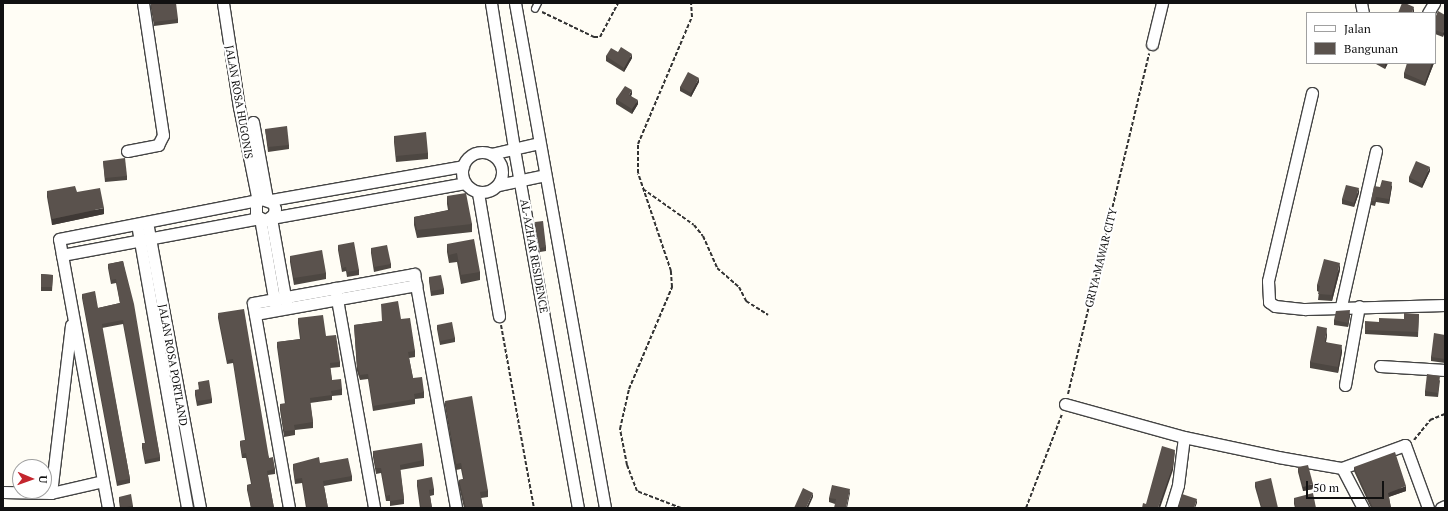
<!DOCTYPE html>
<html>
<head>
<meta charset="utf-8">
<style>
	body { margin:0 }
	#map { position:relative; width:1448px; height:511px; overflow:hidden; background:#fffdf5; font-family:"PT Serif",serif }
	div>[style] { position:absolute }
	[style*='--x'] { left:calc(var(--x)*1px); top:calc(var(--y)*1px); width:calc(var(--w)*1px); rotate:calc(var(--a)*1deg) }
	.path>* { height:2px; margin-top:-1px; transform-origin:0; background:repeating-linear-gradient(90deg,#333 0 4px,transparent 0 6px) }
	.roads { filter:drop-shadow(1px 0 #444) drop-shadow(-1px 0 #444) drop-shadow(0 1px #444) drop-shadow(0 -1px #444) }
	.lane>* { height:5.5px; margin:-2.75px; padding:0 2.75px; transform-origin:2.75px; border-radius:2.75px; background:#fff }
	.street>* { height:11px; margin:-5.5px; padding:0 5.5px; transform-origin:5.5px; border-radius:5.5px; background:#fff }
	.street>.ring { margin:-5.5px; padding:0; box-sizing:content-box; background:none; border:11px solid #fff; border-radius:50% }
	.wall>* { inset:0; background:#4d4742 }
	.shaded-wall>* { inset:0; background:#3f3936 }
	.building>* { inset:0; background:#5a524d }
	span { translate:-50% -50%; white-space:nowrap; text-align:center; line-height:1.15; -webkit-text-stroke:4px #fff; paint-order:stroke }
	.street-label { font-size:11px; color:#111 }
	.frame { position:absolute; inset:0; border:4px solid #111; pointer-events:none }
	.legend { position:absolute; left:1306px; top:12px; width:130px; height:52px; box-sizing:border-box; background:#fff; border:1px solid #a0a0a0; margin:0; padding:5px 7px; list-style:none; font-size:12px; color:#111 }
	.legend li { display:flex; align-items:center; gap:8px; height:20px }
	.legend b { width:20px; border:1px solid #a0a0a0 }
	.north { position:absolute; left:12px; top:459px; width:40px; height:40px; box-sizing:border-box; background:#fff; border:1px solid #a0a0a0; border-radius:50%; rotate:92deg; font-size:11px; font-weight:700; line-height:16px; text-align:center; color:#111 }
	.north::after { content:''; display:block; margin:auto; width:14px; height:18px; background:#c4262e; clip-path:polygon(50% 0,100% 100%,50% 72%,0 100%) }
	.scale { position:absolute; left:1306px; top:481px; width:78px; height:18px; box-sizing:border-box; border:2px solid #111; border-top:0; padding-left:5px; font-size:12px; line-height:14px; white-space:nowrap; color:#111; -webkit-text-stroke:3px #fff; paint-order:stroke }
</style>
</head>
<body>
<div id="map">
	<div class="path">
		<i style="--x:542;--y:12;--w:58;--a:25.7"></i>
		<i style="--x:594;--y:37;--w:6;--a:0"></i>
		<i style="--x:600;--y:37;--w:38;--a:-62"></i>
		<i style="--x:643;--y:189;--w:62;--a:35.2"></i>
		<i style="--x:694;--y:225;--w:14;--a:51"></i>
		<i style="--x:703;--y:236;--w:35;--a:66"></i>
		<i style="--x:717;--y:268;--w:29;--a:41"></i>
		<i style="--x:739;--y:287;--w:16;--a:63"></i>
		<i style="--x:746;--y:301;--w:26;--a:32"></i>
		<i style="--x:501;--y:325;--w:186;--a:79.8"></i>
		<i style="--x:1068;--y:394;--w:350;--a:-76.6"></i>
		<i style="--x:1414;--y:440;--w:26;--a:-51"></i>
		<i style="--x:1430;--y:420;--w:16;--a:-22"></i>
		<i style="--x:681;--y:508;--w:47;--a:-158.9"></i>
		<i style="--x:637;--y:491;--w:28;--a:-111"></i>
		<i style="--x:627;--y:465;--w:37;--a:-101"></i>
		<i style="--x:620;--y:429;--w:41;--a:-77.3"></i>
		<i style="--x:629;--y:389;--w:111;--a:-67.1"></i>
		<i style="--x:672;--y:287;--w:16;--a:-94"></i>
		<i style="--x:671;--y:271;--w:103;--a:-108.6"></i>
		<i style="--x:638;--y:173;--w:29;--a:-90"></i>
		<i style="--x:638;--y:144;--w:138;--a:-67"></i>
		<i style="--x:692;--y:17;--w:14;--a:-94"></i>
		<i style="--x:1026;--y:508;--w:101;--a:-69"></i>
	</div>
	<div class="roads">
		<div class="lane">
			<i style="--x:535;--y:9;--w:7;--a:-63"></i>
		</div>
		<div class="street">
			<i style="--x:223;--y:3;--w:105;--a:81.3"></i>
			<i style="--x:239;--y:107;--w:96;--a:78.6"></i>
			<i style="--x:491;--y:3;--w:148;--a:81"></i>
			<i style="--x:514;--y:149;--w:365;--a:79.9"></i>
			<i style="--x:515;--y:3;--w:513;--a:79.89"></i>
			<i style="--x:1361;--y:3;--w:10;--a:79"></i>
			<i style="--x:1428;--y:13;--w:12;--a:-59"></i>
			<i style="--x:1152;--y:44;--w:42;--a:-76.3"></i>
			<i style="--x:1312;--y:93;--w:193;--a:103.2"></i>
			<i style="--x:1268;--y:281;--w:21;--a:87"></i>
			<i style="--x:1269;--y:302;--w:7;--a:34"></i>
			<i style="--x:1275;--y:306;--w:30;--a:6"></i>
			<i style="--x:1305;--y:309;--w:140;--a:-1.6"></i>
			<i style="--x:253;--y:122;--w:78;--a:79.7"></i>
			<i style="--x:127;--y:151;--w:32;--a:-11"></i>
			<i style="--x:158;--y:145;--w:11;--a:-63"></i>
			<i style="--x:163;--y:135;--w:134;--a:-98.6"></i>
			<i class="ring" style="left:462px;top:152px;width:29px;height:29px"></i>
			<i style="--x:491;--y:154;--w:49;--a:-12.9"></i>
			<i style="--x:498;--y:185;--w:48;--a:-12"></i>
			<i style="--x:478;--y:193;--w:125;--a:80.3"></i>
			<i style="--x:271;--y:200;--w:195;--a:-10"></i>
			<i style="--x:147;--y:222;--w:291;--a:79.5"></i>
			<i style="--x:137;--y:224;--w:288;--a:80"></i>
			<i style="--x:62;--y:255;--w:201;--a:-10.6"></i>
			<i style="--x:260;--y:218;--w:93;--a:80.1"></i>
			<i style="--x:335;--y:288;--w:223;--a:79.9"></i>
			<i style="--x:1341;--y:306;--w:159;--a:-77.3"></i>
			<i style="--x:287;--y:308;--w:91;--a:-100.1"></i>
			<i style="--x:271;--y:218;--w:197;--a:-10.2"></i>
			<i style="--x:255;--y:314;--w:164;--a:-10.2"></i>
			<i style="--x:1380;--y:366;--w:65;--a:3.5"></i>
			<i style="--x:1345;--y:385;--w:80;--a:-80"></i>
			<i style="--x:1065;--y:404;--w:123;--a:15.5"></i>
			<i style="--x:1184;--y:437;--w:96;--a:12"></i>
			<i style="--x:1278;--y:457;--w:65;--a:9.8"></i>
			<i style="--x:1342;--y:468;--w:67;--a:-20.1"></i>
			<i style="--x:1405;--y:445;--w:67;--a:69.9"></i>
			<i style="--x:1342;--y:468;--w:45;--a:62.3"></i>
			<i style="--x:3;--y:492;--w:48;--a:1.2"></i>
			<i style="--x:51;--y:493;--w:53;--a:-13"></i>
			<i style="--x:51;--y:493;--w:169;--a:-83.2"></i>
			<i style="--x:108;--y:508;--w:273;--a:-100.3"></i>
			<i style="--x:59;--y:239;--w:207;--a:-11.1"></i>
			<i style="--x:262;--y:199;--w:12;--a:20"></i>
			<i style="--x:273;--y:203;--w:6;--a:72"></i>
			<i style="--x:275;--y:209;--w:6;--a:108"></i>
			<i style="--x:273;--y:215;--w:9;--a:144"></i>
			<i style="--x:266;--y:220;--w:6;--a:-162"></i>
			<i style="--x:260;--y:218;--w:5;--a:-143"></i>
			<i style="--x:256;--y:215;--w:13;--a:-90"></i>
			<i style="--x:289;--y:508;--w:208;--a:-100"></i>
			<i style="--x:253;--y:303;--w:164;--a:-10.2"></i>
			<i style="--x:414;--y:274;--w:238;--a:79.8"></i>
			<i style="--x:1171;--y:508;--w:24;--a:-73"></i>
			<i style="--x:1178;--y:485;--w:48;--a:-82.9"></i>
			<i style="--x:1441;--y:508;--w:4;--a:-27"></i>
		</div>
	</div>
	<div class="wall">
		<i style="clip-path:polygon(151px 4px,178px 19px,178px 23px,154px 26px,151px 9px)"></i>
		<i style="clip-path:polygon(1445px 15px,1443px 37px,1435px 34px,1435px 18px)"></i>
		<i style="clip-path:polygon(618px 52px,632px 58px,624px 72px,606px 61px,606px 56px)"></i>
		<i style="clip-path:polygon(1376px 63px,1388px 63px,1385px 69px,1376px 64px)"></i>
		<i style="clip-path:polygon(1434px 63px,1425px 86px,1404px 78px,1404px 73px)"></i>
		<i style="clip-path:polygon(699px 82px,691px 97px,680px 91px,680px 87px)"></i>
		<i style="clip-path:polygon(632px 94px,631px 96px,638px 104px,632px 114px,616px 104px,616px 99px)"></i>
		<i style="clip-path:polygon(265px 129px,289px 145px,289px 149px,268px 152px)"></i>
		<i style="clip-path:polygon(394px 136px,428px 153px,428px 159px,396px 162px,394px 142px)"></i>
		<i style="clip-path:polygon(103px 161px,127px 176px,127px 180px,105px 182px)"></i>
		<i style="clip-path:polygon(1430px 171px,1422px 188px,1409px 182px,1409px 177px)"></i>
		<i style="clip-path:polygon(1392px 186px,1389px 204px,1376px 202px,1375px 206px,1371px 205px,1371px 201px,1380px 187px)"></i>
		<i style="clip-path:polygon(47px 191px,104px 214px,52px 225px,47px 197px)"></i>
		<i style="clip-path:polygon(1359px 193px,1354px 207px,1342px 204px,1342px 199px)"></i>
		<i style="clip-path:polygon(447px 196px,472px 224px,472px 232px,417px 238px,414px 225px,414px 217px,448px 210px,447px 204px)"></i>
		<i style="clip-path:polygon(535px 222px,546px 247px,546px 251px,540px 252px,535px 226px)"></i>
		<i style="clip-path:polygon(447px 244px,480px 272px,480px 280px,461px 284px,457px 262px,449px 263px,447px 252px)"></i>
		<i style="clip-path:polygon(338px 245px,359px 270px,359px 275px,347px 277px,346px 271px,342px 272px,338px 250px)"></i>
		<i style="clip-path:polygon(371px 248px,391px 264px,391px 268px,374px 272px,371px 253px)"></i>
		<i style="clip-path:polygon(290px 256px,326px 273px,326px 279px,294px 285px,290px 262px)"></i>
		<i style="clip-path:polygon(123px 261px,160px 457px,160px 461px,145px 464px,142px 448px,142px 443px,145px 443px,123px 324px,102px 328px,130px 479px,130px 483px,117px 486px,82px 298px,82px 294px,98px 308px,120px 303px,116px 283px,111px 284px,108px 268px,108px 264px)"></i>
		<i style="clip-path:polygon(1340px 270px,1332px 301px,1318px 300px,1319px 292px,1317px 291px,1317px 285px)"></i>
		<i style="clip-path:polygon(41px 274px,53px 275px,52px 291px,41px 291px)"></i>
		<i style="clip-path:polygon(429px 277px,444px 289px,444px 294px,431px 296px,429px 281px)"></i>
		<i style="clip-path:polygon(218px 313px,269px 458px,275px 469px,275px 474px,268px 475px,274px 508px,251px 508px,247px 490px,247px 485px,251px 484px,246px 458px,242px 458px,240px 445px,240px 441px,245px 440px,233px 363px,227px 364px,218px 318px)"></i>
		<i style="clip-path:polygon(1419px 314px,1418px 337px,1365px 334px,1365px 330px,1379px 322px,1404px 319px)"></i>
		<i style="clip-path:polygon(1350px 315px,1348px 327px,1334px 325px,1334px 320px)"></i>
		<i style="clip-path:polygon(298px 318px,326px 336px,340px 362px,340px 367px,330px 368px,332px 380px,342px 389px,342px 395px,332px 396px,332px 400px,310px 403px,313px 422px,313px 428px,295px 430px,295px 435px,284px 437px,280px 410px,280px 404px,285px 404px,277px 347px,277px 342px,300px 339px,298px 323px)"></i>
		<i style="clip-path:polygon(401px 319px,415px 351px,415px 357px,409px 358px,413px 378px,424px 392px,424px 398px,415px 399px,415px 404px,373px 411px,368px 379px,360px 380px,357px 371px,354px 325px)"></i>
		<i style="clip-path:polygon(437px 325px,455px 338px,455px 342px,440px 345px,437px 329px)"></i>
		<i style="clip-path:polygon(1327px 335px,1326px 342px,1342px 352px,1338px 373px,1310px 368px,1310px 362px)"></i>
		<i style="clip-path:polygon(1445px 335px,1445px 363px,1431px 361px,1431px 357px)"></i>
		<i style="clip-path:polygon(1440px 380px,1438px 397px,1425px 396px,1425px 391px)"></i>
		<i style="clip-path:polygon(198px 382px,212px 399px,212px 403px,197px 406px,195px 395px,195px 390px,199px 390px)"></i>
		<i style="clip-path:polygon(445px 401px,488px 491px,488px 497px,481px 498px,483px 508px,464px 508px,459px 486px,459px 480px,463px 479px,461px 469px,456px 470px,445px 406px)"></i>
		<i style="clip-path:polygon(373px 451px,424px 460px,424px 466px,400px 470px,404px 499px,404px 504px,390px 506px,390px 501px,386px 501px,381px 473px,376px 474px,373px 457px)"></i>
		<i style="clip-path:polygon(320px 463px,352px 476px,352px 481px,324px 486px,328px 508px,306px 508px,302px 483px,295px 484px,293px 469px,293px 464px)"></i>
		<i style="clip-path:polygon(1298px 467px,1313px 489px,1303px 491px,1298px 472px)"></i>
		<i style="clip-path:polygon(1354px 467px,1406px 491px,1389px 497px,1391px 508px,1371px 508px,1354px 471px)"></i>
		<i style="clip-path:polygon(417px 480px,434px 489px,434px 495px,430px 496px,432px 508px,420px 508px,417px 486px)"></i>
		<i style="clip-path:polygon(1255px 482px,1278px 508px,1261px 508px,1255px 487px)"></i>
		<i style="clip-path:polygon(850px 493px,835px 504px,829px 502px,829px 498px)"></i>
		<i style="clip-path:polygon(119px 497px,133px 506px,133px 508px,120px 508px,119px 501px)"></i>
		<i style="clip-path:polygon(1294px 498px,1316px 508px,1295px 508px,1294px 504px)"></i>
	</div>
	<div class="shaded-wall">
		<i style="clip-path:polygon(1414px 7px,1414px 13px,1412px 13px)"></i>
		<i style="clip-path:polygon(1445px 27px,1445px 32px,1443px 37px,1443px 33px)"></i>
		<i style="clip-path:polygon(632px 54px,632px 58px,624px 72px,624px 68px)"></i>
		<i style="clip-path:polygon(1386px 63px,1388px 63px,1385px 69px,1385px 64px)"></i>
		<i style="clip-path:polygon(1432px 63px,1434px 63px,1425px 86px,1425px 82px)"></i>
		<i style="clip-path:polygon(699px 78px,699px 82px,691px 97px,691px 93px)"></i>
		<i style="clip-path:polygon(632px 90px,632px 94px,629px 99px,629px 95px)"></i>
		<i style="clip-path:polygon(638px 100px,638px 104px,632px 114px,632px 109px)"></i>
		<i style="clip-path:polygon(1430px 167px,1430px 171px,1422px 188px,1422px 184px)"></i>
		<i style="clip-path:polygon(1392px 182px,1392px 186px,1389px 204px,1389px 199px)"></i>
		<i style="clip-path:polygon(1359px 188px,1359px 193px,1354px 207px,1354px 203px)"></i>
		<i style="clip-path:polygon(104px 208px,104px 214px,52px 225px,52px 219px)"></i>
		<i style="clip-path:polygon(1340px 263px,1340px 270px,1332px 301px,1332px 295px)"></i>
		<i style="clip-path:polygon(1350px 310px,1350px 315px,1348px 327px,1348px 323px)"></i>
		<i style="clip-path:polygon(1327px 328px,1327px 335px,1325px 348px,1325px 342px)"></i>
		<i style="clip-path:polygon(1342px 345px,1342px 352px,1338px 373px,1338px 367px)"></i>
		<i style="clip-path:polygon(1175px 450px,1173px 470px,1160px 508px,1158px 508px)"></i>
		<i style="clip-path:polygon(1313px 484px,1313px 489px,1303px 491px,1303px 487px)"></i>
		<i style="clip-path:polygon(1406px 486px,1406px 491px,1388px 497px,1388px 493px)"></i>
		<i style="clip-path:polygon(850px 489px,850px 493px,847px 508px,846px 508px)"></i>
		<i style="clip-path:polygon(813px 493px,813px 497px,808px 508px,806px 508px)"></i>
		<i style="clip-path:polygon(1197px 499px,1197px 503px,1195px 508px,1194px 508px)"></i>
	</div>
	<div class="building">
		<i style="clip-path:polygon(159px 3px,176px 3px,178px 19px,154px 22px,151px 4px)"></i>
		<i style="clip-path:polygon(1402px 3px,1405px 3px,1414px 7px,1412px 13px,1398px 13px)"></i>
		<i style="clip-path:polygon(1438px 11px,1445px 15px,1445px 27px,1443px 33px,1435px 30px,1435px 18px)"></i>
		<i style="clip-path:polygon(621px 47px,632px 54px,624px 68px,606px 56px,611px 48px,618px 52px)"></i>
		<i style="clip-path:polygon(1407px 63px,1432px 63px,1425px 82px,1404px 73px)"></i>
		<i style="clip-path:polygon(688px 72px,699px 78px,691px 93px,680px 87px)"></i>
		<i style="clip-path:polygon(625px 86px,632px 90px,629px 95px,638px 100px,632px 109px,616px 99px)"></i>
		<i style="clip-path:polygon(287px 126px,289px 145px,268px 147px,265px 129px)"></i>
		<i style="clip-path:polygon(426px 132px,428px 153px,396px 156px,394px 136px)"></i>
		<i style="clip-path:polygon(125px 158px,127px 176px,105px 178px,103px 161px)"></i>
		<i style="clip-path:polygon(1416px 161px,1430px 167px,1422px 184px,1409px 177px)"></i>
		<i style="clip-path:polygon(1382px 180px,1392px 182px,1389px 199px,1376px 197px,1375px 201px,1371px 201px,1374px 186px,1380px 187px)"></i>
		<i style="clip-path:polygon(1346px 185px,1359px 188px,1354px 203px,1342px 199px)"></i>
		<i style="clip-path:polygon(75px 186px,77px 192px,100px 188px,104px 208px,52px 219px,47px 191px)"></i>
		<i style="clip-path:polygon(466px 193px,472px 224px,417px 230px,414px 217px,450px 210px,447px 196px)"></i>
		<i style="clip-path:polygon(543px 221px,546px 247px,540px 248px,535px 222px)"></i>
		<i style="clip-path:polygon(474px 239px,480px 272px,461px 275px,457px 253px,449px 255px,447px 244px)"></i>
		<i style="clip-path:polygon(354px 242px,359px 270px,347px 272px,346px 267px,342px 268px,338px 245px)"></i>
		<i style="clip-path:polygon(387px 245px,391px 264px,374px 267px,371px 248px)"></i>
		<i style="clip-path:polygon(322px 250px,326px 273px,294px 278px,290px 256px)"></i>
		<i style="clip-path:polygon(1324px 259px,1340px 263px,1332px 295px,1318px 294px,1320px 286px,1317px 285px)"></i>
		<i style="clip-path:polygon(123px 261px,134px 304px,160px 457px,145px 460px,142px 443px,146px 443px,123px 320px,102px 324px,130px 479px,117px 481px,82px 294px,95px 291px,98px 308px,120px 303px,116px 279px,111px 280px,108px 264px)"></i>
		<i style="clip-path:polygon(41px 274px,53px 275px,52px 287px,41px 287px)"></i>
		<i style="clip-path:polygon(441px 275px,444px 289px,431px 291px,429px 277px)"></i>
		<i style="clip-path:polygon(398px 301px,401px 319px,410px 318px,415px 351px,408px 352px,413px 378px,422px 377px,424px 392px,414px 394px,415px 399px,373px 406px,368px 374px,360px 375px,357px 365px,354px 325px,382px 321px,381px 304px)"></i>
		<i style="clip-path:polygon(244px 309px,269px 458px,273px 457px,275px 469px,267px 471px,274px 508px,251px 508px,247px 485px,252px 484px,246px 453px,242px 454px,240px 441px,246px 440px,233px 359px,227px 360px,218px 313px)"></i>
		<i style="clip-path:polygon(1350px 310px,1348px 323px,1334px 320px,1336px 311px)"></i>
		<i style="clip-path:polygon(1404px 313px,1419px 314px,1418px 332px,1365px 330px,1365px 321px,1379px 322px,1379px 318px,1404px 319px)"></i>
		<i style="clip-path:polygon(323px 315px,326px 336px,336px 335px,340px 362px,330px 363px,332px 380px,341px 379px,342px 389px,331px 391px,332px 395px,310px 398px,313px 422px,294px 425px,295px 430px,284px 431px,280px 404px,286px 403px,277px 342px,301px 339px,298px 318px)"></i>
		<i style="clip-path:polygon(452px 322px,455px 338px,440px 341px,437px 325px)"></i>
		<i style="clip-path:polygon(1317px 326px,1327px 328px,1325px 342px,1342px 345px,1338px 367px,1310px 362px)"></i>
		<i style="clip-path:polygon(1434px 333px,1445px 335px,1445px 359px,1431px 357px)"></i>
		<i style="clip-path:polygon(1427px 374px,1440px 376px,1438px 393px,1425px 391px)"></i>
		<i style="clip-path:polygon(209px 380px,212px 399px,197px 401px,195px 390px,200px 389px,198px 382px)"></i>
		<i style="clip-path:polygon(472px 396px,488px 491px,480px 492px,483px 508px,466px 508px,459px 480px,464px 479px,461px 463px,456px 464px,445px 401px)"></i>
		<i style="clip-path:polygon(422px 443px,424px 460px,400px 465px,404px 499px,390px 501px,390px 495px,386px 496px,381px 468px,376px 468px,373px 451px)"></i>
		<i style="clip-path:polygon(1162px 446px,1175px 450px,1173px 466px,1158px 508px,1142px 508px,1143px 503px,1146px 504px)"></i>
		<i style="clip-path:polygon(1395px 452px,1406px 486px,1388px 493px,1391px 508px,1373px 508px,1354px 467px)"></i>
		<i style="clip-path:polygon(319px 457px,320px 463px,348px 458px,352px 476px,323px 481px,328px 508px,307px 508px,302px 478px,295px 479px,293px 464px)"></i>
		<i style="clip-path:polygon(1308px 465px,1313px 484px,1303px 487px,1298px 467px)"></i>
		<i style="clip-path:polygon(432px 477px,434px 489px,429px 490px,432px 508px,421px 508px,417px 480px)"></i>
		<i style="clip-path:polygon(1271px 478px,1278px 508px,1262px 508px,1255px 482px)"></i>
		<i style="clip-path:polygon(832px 485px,850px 489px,846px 508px,834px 508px,836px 499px,829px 498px)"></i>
		<i style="clip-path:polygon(803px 488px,813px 493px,806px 508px,794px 508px)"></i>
		<i style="clip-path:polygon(1313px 493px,1316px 508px,1296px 508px,1294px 498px)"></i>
		<i style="clip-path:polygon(131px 494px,133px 506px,121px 508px,119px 497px)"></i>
		<i style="clip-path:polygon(1182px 494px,1197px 499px,1194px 508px,1178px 508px)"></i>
		<i style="clip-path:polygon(443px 507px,443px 508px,435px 508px)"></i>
	</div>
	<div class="street-label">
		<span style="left:239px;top:102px;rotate:80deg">JALAN ROSA HUGONIS</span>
		<span style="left:534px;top:256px;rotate:80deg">AL-AZHAR RESIDENCE</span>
		<span style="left:1101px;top:258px;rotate:-76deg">GRIYA MAWAR CITY</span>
		<span style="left:173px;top:365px;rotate:80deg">JALAN ROSA PORTLAND</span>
	</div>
	<div class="frame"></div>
	<ul class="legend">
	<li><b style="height:5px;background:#fff"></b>Jalan</li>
	<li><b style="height:11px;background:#5a524d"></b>Bangunan</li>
	</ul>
	<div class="north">U</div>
	<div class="scale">50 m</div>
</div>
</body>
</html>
